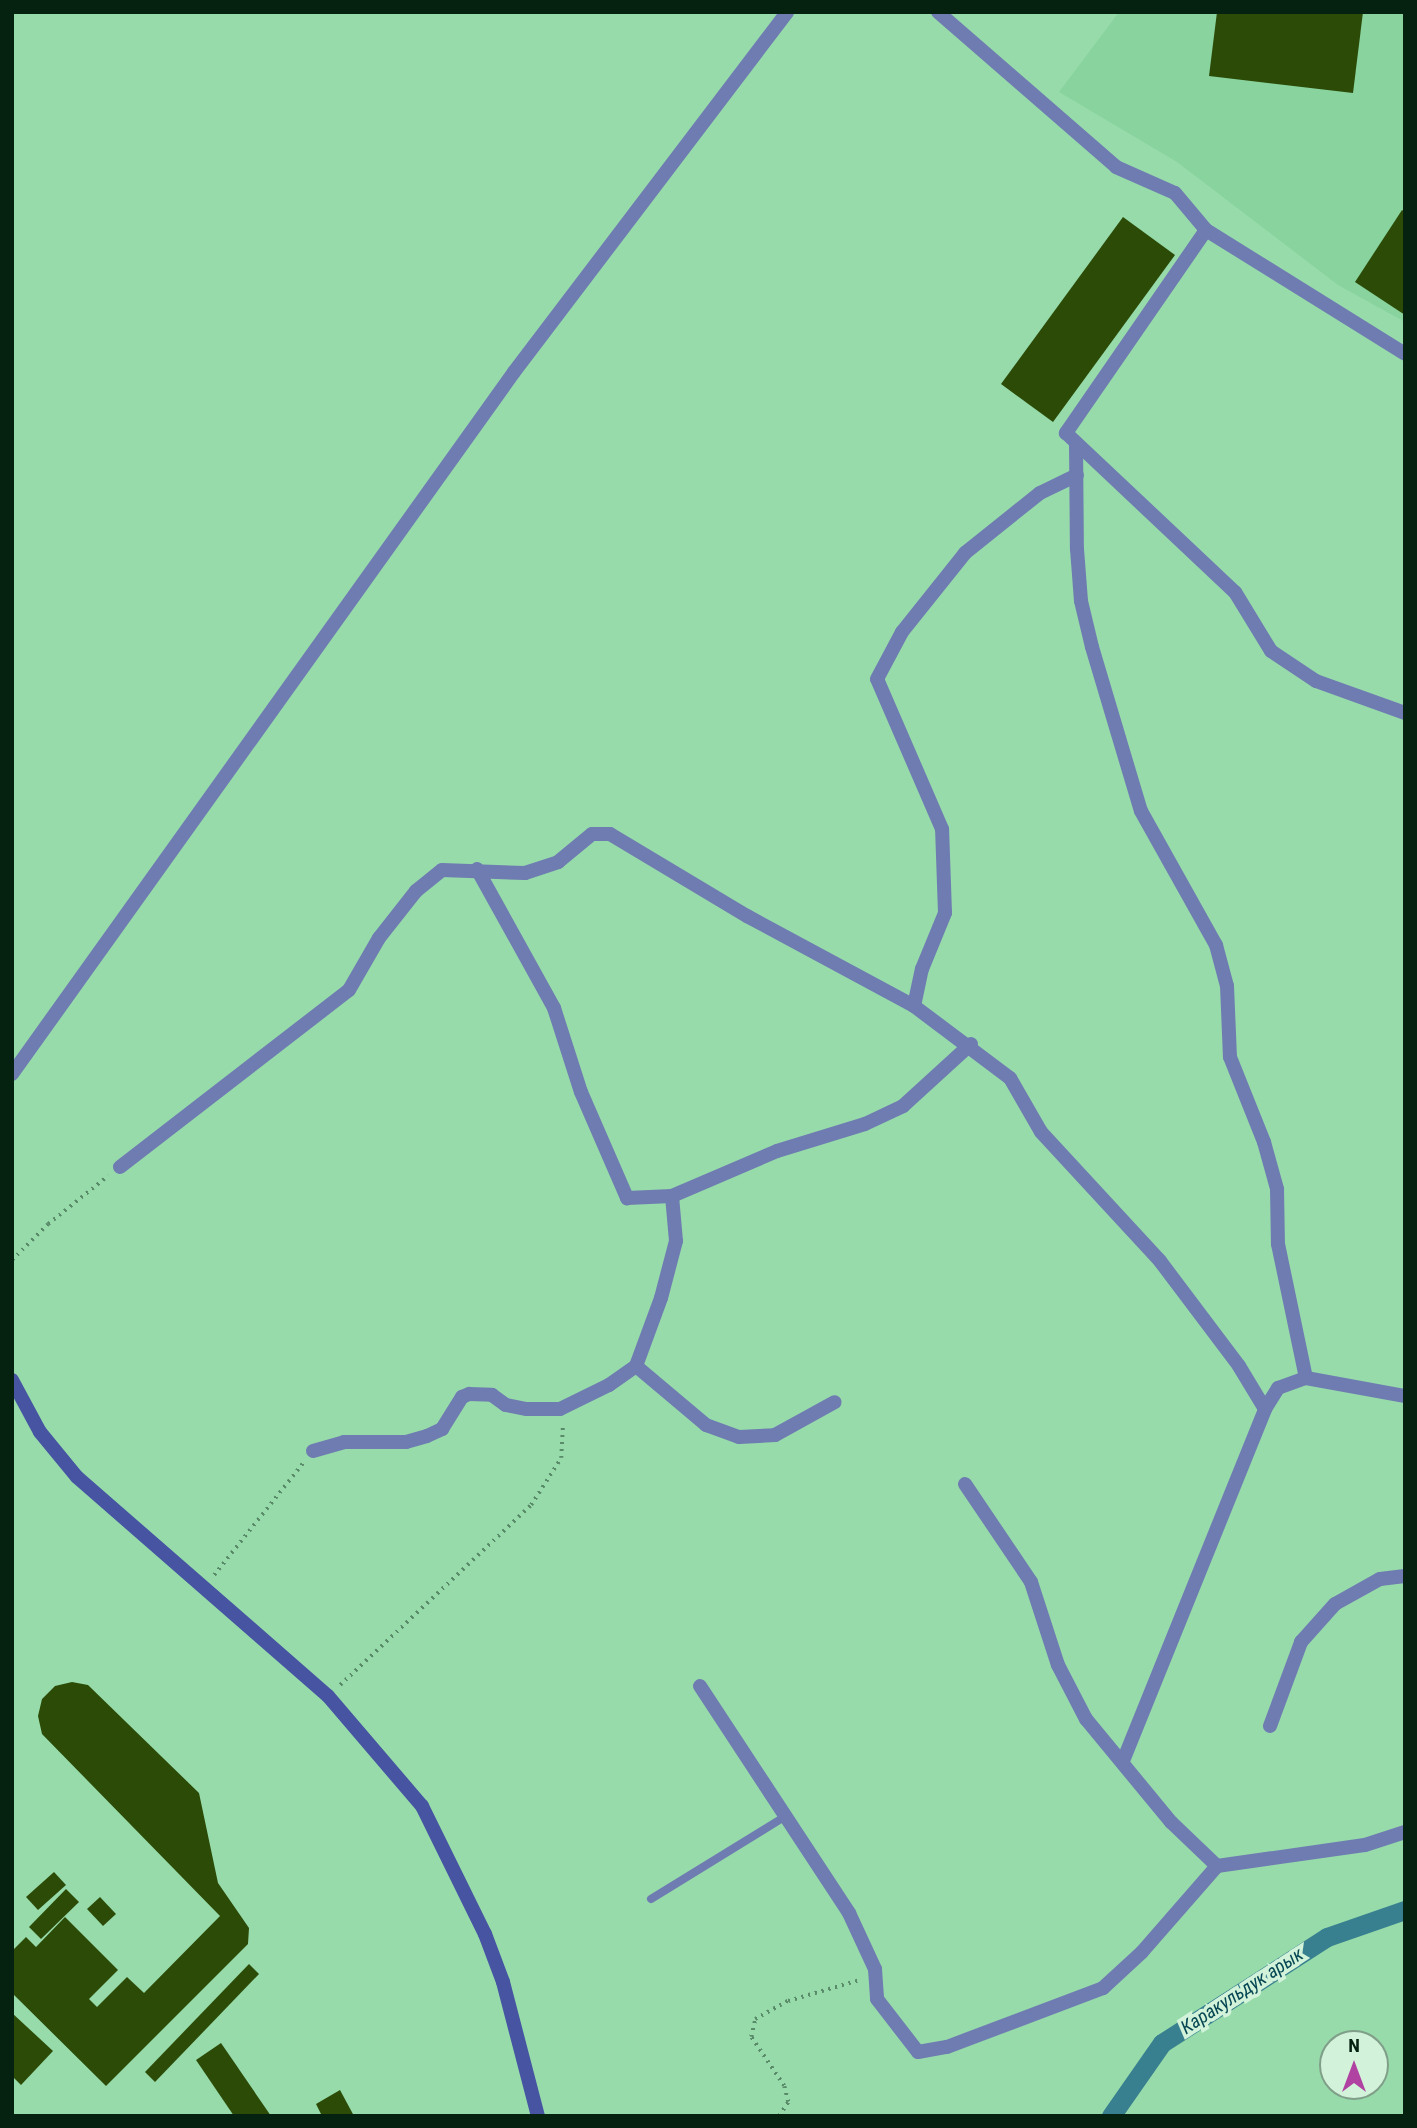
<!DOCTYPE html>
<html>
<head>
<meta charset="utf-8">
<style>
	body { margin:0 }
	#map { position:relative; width:1417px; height:2128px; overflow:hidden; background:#97dbab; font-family:"Roboto Condensed",sans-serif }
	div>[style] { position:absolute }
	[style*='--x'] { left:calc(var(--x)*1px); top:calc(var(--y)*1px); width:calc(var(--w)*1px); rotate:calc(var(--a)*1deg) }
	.built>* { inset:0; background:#88d39e }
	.canal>* { height:19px; margin:-9.5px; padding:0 9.5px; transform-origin:9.5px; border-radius:9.5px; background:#38808f }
	.building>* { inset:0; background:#2b4b07 }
	.path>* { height:3.5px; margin-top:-1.75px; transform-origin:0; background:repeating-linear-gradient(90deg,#598b69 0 2px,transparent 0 7px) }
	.service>* { height:8px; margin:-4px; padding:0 4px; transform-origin:4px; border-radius:4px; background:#6f7cb1 }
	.minor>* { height:14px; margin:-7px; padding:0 7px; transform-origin:7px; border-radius:7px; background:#6f7cb1 }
	.secondary>* { height:14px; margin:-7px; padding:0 7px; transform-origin:7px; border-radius:7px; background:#4654a2 }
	span { translate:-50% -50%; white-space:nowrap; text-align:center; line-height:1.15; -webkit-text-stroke:7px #d2f3da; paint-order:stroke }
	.water-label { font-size:19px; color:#064753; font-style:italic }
	.frame { position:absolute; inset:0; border:14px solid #052110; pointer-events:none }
	.north { position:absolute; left:1319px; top:2030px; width:70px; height:70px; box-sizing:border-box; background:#d2f3da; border:2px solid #809f89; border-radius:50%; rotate:0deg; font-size:19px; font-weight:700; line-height:28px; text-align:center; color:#052110 }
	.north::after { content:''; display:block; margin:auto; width:24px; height:32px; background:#b043a2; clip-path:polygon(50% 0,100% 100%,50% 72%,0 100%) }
</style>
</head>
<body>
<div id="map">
	<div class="built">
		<i style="clip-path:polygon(1119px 12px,1405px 12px,1405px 322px,1338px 285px,1177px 162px,1059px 92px)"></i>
	</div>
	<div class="canal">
		<i style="--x:1111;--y:2116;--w:89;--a:-55.1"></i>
		<i style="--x:1162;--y:2043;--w:196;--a:-32.7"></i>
		<i style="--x:1327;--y:1937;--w:83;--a:-19.1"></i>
	</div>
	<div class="building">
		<i style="clip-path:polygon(1217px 12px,1363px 12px,1353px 93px,1209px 76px)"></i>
		<i style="clip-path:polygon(1402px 210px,1405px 212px,1405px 315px,1355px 282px)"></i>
		<i style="clip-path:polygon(1123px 217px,1175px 255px,1053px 422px,1001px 384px)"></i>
		<i style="clip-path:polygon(72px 1682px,88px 1685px,199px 1793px,218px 1883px,249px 1928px,248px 1944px,106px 2086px,12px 1993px,12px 1951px,26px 1937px,36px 1947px,65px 1917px,118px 1970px,89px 1999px,97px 2007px,127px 1977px,144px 1993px,220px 1916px,42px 1734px,38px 1716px,42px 1699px,55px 1686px)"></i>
		<i style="clip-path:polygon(54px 1872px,66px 1885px,38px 1910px,26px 1897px)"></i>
		<i style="clip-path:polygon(66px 1889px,79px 1902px,41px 1939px,29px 1927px)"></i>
		<i style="clip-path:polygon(100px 1897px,116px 1914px,103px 1926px,87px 1909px)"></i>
		<i style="clip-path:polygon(249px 1964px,259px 1974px,155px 2082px,145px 2072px)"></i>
		<i style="clip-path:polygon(12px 2013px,53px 2051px,21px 2085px,12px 2076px)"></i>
		<i style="clip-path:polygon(221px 2043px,271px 2116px,234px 2116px,196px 2060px)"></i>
		<i style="clip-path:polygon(340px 2090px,354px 2116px,322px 2116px,316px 2104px)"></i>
	</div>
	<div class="path">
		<i style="--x:12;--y:1260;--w:51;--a:-45"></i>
		<i style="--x:48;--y:1224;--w:77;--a:-38.7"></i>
		<i style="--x:214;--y:1575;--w:143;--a:-51.5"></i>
		<i style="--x:340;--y:1685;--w:262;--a:-43.3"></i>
		<i style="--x:531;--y:1505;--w:56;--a:-57.4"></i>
		<i style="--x:561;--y:1458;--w:34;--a:-87"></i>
		<i style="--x:779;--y:2116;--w:17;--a:-57"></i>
		<i style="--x:788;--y:2102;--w:16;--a:-104"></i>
		<i style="--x:784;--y:2086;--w:59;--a:-124"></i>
		<i style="--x:751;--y:2037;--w:18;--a:-77"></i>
		<i style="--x:755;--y:2019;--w:38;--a:-29"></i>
		<i style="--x:788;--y:2001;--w:75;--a:-16.3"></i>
	</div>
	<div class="service">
		<i style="--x:651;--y:1899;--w:158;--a:-31.6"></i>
	</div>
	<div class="minor">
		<i style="--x:938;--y:12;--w:236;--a:41"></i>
		<i style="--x:1116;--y:167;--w:64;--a:23.8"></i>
		<i style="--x:1175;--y:193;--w:48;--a:50"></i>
		<i style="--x:1206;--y:230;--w:234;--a:31.9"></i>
		<i style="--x:1206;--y:230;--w:247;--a:124.6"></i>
		<i style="--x:1066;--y:433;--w:232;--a:43.3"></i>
		<i style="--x:1235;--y:592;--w:69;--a:58.6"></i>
		<i style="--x:1271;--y:651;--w:54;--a:33.7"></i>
		<i style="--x:1316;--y:681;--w:95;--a:19.8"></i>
		<i style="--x:1076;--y:443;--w:106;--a:89.5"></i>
		<i style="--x:1077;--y:549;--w:52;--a:85.6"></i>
		<i style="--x:1081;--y:601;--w:47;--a:76.6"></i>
		<i style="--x:1092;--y:647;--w:171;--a:73.4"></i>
		<i style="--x:1141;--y:811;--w:154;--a:60.8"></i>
		<i style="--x:1216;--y:945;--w:42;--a:75"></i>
		<i style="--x:1227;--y:986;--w:71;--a:87.6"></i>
		<i style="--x:1230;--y:1057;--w:92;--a:68.2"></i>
		<i style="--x:1264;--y:1142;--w:49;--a:74.5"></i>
		<i style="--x:1277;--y:1189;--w:55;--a:89"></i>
		<i style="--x:1278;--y:1244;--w:137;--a:78.2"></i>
		<i style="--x:477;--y:869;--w:159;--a:61"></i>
		<i style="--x:554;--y:1008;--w:88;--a:72.2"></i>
		<i style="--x:581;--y:1092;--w:116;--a:66.5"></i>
		<i style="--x:627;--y:1198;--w:45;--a:-2.5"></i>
		<i style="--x:672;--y:1196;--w:114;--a:-23.2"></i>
		<i style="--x:777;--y:1151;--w:92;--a:-17.1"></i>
		<i style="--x:865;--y:1124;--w:42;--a:-25.3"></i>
		<i style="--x:903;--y:1106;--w:92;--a:-42.4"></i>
		<i style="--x:914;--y:1006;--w:38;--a:-78"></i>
		<i style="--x:922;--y:969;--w:61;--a:-67.7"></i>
		<i style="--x:945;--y:913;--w:84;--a:-92"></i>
		<i style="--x:942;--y:829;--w:163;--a:-113.4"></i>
		<i style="--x:877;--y:679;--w:53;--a:-62"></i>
		<i style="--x:902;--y:632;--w:101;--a:-51.4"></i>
		<i style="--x:965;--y:553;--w:96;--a:-38.7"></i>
		<i style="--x:1040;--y:493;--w:41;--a:-25.9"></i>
		<i style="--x:12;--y:1074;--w:863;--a:-54.43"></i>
		<i style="--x:514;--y:372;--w:452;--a:-52.8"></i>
		<i style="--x:120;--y:1167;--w:289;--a:-37.7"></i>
		<i style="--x:349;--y:990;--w:60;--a:-60"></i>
		<i style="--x:379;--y:938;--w:60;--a:-51.8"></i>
		<i style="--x:416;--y:891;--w:33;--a:-39"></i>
		<i style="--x:442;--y:870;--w:83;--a:2.1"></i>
		<i style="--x:525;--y:873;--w:35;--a:-18"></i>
		<i style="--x:558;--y:862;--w:44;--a:-39.5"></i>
		<i style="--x:592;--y:834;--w:18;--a:0"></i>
		<i style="--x:610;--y:834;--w:160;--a:30.9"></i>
		<i style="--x:747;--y:916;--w:190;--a:28.3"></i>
		<i style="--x:914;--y:1006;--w:120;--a:36.9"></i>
		<i style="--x:1010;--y:1078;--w:62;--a:60.1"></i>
		<i style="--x:1041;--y:1132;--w:176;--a:47.3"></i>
		<i style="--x:1160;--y:1261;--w:131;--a:53"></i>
		<i style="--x:1239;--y:1366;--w:50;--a:58.8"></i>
		<i style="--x:636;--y:1366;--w:92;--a:40.1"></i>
		<i style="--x:706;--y:1425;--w:35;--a:20"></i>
		<i style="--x:739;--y:1437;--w:36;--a:-3"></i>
		<i style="--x:775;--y:1435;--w:68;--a:-28.8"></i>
		<i style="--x:313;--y:1451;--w:32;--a:-16"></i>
		<i style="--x:344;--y:1442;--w:62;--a:0"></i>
		<i style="--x:406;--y:1442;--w:22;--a:-16"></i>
		<i style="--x:427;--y:1436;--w:17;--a:-25"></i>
		<i style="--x:442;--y:1429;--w:38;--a:-58"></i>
		<i style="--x:462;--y:1397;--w:8;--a:-23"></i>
		<i style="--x:469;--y:1394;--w:23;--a:2"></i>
		<i style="--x:492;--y:1395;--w:17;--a:36"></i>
		<i style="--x:506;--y:1405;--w:21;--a:11"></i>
		<i style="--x:527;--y:1409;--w:33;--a:0"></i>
		<i style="--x:560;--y:1409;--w:55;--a:-26.1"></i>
		<i style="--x:609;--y:1385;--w:33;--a:-35"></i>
		<i style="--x:636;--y:1366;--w:72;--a:-69.8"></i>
		<i style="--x:661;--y:1298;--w:59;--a:-75.3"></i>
		<i style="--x:676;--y:1241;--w:45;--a:-95.1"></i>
		<i style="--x:965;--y:1484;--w:118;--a:56"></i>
		<i style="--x:1031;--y:1582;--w:87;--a:72"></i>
		<i style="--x:1058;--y:1665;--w:61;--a:62.6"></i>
		<i style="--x:1086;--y:1719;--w:134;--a:50.5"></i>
		<i style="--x:1171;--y:1822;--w:64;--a:43.7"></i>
		<i style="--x:1217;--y:1866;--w:149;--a:-8.1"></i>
		<i style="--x:1365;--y:1845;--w:42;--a:-18"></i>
		<i style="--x:700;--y:1686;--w:272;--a:56.7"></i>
		<i style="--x:849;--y:1913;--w:62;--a:65.1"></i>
		<i style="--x:875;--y:1969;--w:30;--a:86"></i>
		<i style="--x:877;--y:1999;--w:67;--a:52.3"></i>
		<i style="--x:918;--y:2052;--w:29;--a:-10"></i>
		<i style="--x:947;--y:2047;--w:167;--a:-20.7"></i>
		<i style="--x:1103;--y:1988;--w:53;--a:-42.7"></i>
		<i style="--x:1142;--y:1952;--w:114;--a:-48.9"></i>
		<i style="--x:1270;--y:1726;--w:90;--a:-69.7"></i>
		<i style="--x:1301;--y:1642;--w:51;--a:-48.2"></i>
		<i style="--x:1335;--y:1604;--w:51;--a:-29.1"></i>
		<i style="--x:1380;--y:1579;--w:25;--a:-7"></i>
		<i style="--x:1123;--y:1761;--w:380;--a:-68"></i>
		<i style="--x:1265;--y:1409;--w:25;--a:-58"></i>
		<i style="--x:1278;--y:1388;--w:30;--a:-20"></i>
		<i style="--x:1306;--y:1378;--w:101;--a:10.3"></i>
	</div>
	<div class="secondary">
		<i style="--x:12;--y:1380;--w:59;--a:61.7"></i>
		<i style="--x:40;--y:1432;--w:58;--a:50.6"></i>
		<i style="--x:77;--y:1477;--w:333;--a:41.1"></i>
		<i style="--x:328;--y:1696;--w:145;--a:49.5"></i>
		<i style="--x:422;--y:1806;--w:143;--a:63.8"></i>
		<i style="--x:485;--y:1934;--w:51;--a:69.4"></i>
		<i style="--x:503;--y:1982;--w:138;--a:75.4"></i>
	</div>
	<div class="water-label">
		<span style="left:1242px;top:1991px;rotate:-33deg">Каракульдук арык</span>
	</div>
	<div class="frame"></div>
	<div class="north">N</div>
</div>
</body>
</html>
